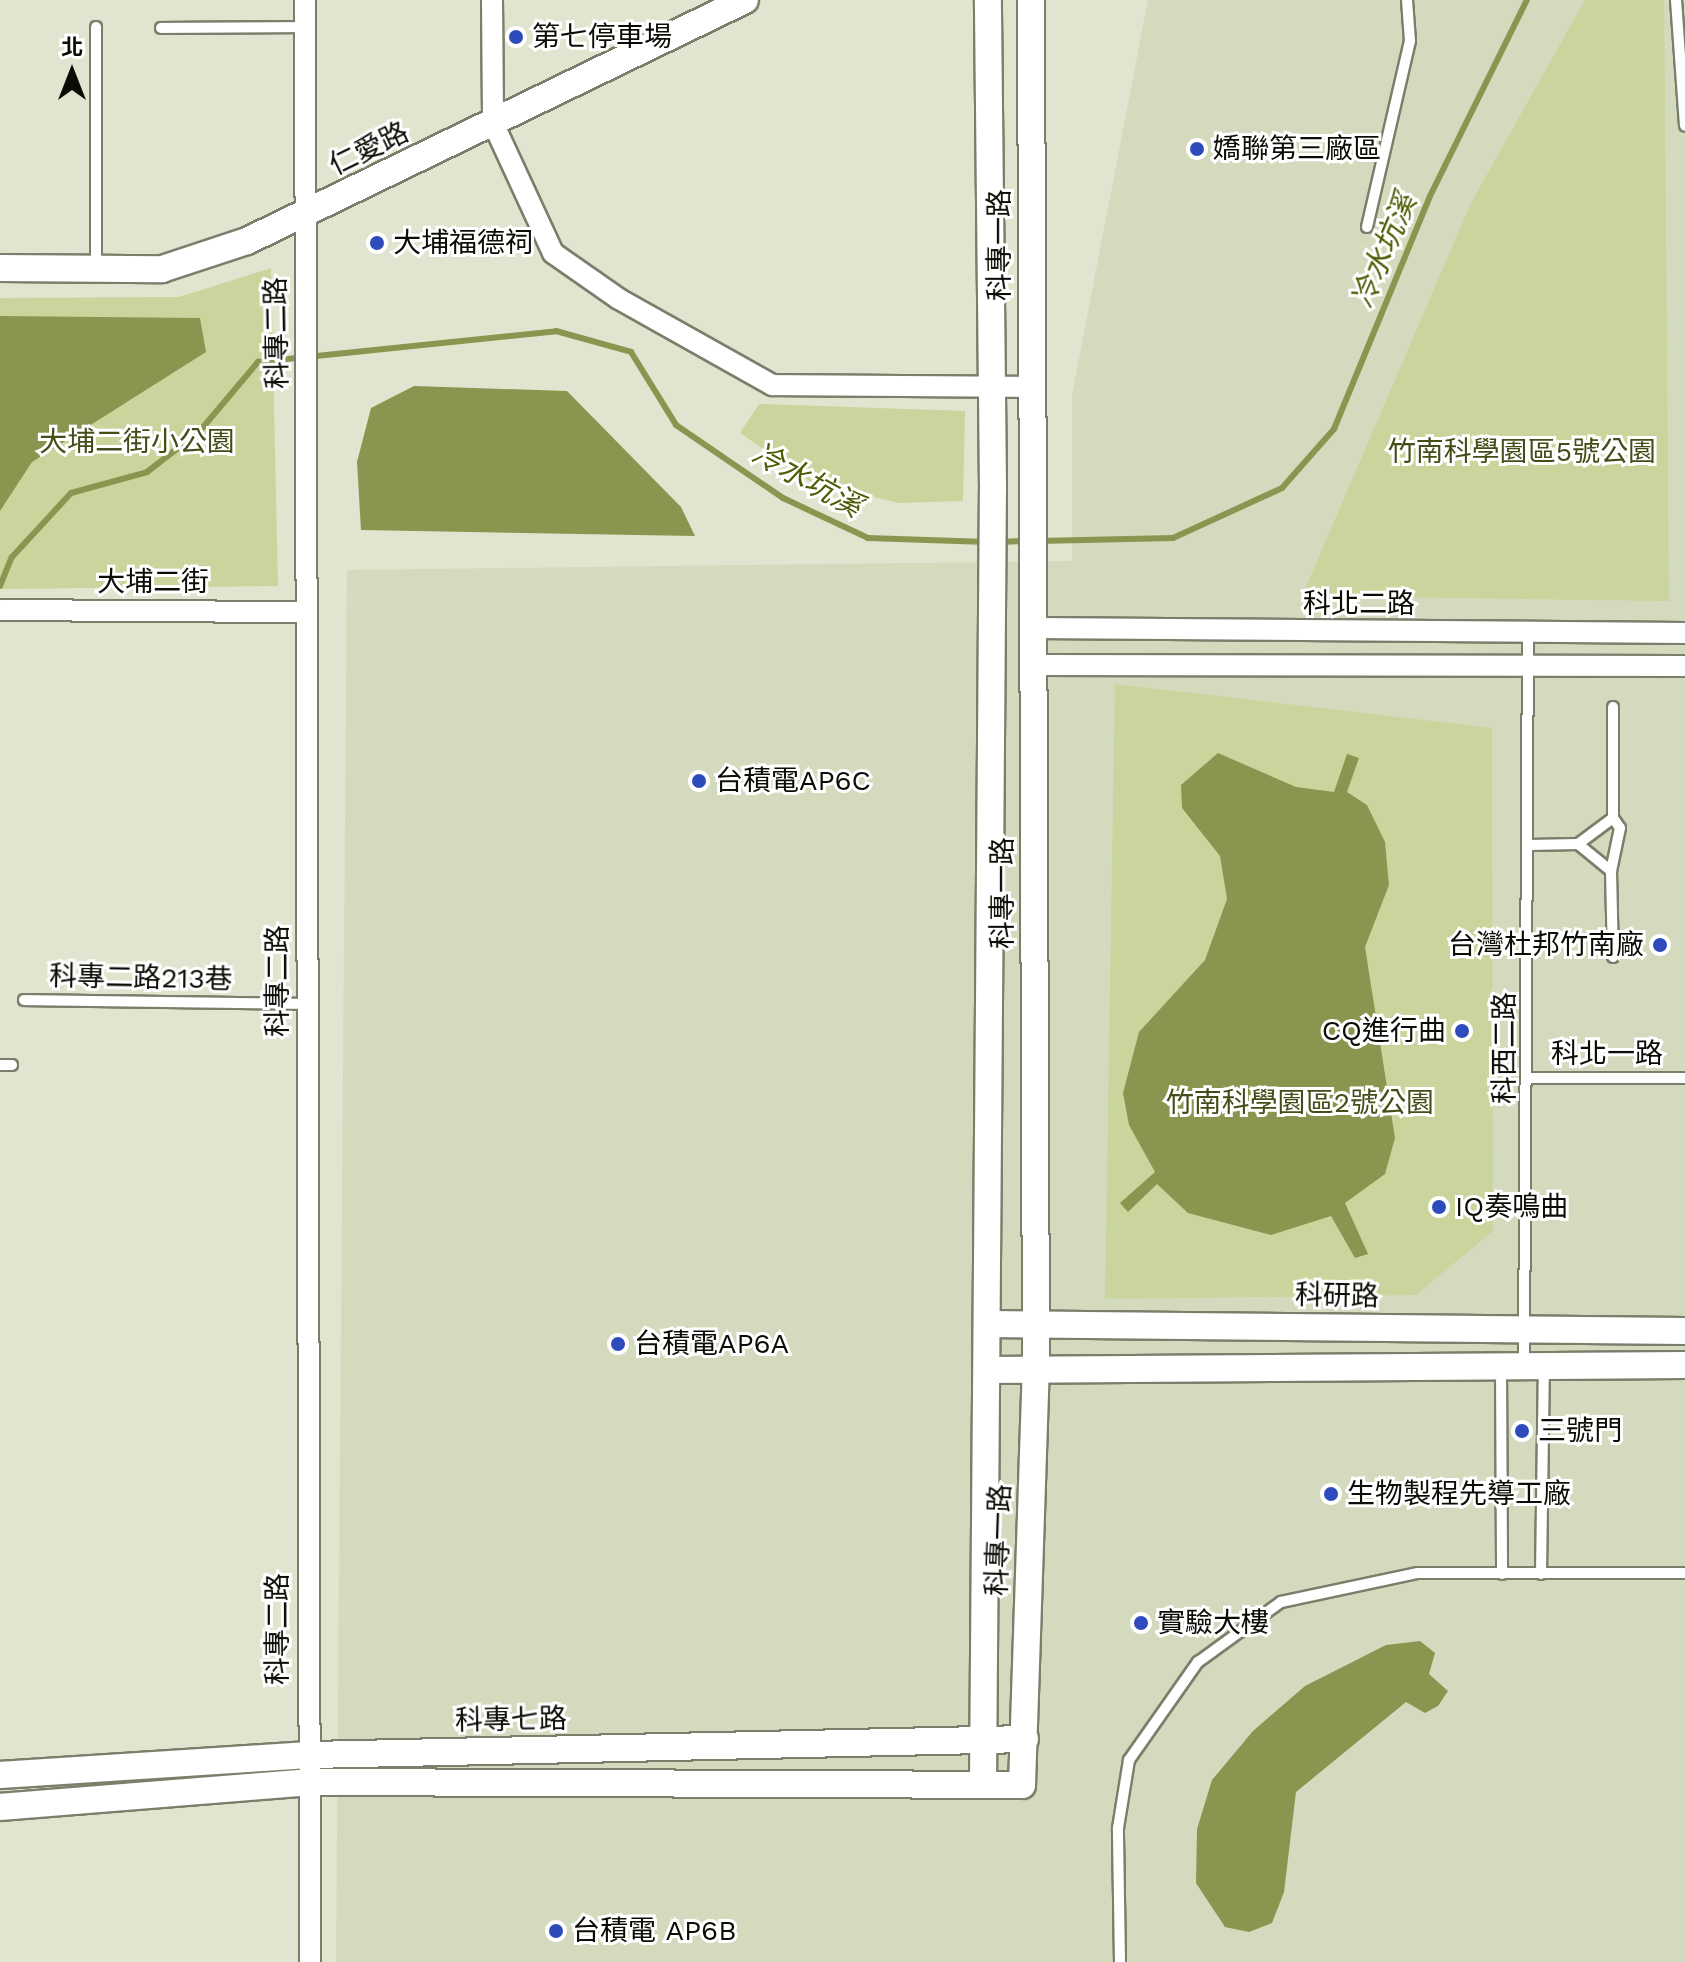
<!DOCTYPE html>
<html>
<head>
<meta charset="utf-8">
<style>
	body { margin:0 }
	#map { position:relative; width:1685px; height:1962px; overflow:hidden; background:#e0e5cf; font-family:"Work Sans","Noto Sans TC",sans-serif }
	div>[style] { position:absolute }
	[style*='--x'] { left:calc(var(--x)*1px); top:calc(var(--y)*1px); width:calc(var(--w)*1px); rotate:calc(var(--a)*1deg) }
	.built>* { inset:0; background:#d4dabd }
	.green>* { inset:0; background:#c9d59c }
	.water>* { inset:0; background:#899650 }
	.stream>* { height:6px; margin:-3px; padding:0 3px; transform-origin:3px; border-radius:3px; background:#899650 }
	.roads { filter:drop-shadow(2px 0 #7a7f6b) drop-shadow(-2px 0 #7a7f6b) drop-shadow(0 2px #7a7f6b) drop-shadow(0 -2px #7a7f6b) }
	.service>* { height:10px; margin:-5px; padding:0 5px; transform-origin:5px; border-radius:5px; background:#fff }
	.minor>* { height:20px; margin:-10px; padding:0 10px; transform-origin:10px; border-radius:10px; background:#fff }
	.tertiary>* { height:26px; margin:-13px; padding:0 13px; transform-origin:13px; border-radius:13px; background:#fff }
	.dots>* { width:22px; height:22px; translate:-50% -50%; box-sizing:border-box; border:4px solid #fff; border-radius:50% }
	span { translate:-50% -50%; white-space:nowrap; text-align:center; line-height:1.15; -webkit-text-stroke:6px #fff; paint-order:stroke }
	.poi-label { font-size:28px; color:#0b0c06 }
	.left { translate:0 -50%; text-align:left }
	.right { translate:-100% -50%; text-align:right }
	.street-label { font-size:28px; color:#0b0c06 }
	.park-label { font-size:28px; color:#444d18 }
	.water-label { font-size:30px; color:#4f5b05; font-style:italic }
	.north { position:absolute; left:32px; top:32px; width:80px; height:80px; -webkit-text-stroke:6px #fff; paint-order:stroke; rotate:0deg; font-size:22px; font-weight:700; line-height:32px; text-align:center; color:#0b0c06 }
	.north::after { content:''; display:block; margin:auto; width:28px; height:36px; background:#0b0c06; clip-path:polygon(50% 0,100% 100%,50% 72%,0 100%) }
</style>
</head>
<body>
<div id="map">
	<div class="built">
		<i style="clip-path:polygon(1148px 0,1685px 0,1685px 1962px,336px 1962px,347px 570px,1072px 561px,1072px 395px)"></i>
	</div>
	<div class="green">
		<i style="clip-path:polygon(1585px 0,1664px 0,1669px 601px,1302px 596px,1472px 201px)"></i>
		<i style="clip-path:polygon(271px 268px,278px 586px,0 589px,0 298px,179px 297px)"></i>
		<i style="clip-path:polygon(759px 404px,965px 411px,963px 501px,899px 503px,813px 483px,740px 433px)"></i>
		<i style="clip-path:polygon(1115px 684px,1492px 728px,1493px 1231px,1416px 1295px,1105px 1299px)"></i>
	</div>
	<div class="water">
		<i style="clip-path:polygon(0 316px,200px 318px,206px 352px,32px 462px,0 511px)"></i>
		<i style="clip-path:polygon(414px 386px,567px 391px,681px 507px,695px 536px,361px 530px,357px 462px,371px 408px)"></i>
		<i style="clip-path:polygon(1218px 753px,1296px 787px,1334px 792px,1347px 754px,1359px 758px,1347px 792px,1367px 805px,1385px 842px,1389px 885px,1365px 947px,1395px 1138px,1385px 1174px,1345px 1203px,1368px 1254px,1355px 1258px,1331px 1216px,1271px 1235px,1188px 1213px,1157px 1184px,1128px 1212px,1120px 1203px,1155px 1172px,1129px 1125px,1123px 1093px,1139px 1032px,1205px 960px,1227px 899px,1220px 856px,1182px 808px,1181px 785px)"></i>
		<i style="clip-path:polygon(1420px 1641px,1435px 1653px,1429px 1674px,1448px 1691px,1438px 1706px,1425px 1713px,1406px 1702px,1296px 1792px,1284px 1892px,1272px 1923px,1249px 1932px,1225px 1927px,1196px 1883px,1197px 1829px,1212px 1780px,1253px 1731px,1305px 1686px,1386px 1645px)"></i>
	</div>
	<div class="stream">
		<i style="--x:1038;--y:541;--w:135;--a:-1.3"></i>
		<i style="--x:1173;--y:538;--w:120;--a:-24.6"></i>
		<i style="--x:1282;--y:488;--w:79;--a:-48.6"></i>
		<i style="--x:1334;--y:429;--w:252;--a:-67.6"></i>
		<i style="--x:1430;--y:196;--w:219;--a:-63.7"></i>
		<i style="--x:998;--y:542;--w:29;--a:-2"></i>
		<i style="--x:0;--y:586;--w:31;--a:-68"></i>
		<i style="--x:12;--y:557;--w:87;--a:-47.3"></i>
		<i style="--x:71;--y:493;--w:79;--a:-15.4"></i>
		<i style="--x:147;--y:472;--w:66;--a:-37.6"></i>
		<i style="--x:199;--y:432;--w:92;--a:-49.9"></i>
		<i style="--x:258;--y:362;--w:300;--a:-5.9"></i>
		<i style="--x:556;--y:331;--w:78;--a:15.6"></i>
		<i style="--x:631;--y:352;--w:86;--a:58.3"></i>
		<i style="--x:676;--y:425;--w:130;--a:34.3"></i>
		<i style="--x:783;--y:498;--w:94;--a:25.2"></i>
		<i style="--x:868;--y:538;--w:119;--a:1.9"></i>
	</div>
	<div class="roads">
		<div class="service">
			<i style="--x:1676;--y:0;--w:126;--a:85.9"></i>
			<i style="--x:96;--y:27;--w:241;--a:90"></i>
			<i style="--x:161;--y:28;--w:145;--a:-0.4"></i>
			<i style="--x:1367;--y:227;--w:191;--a:-77"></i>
			<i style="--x:1410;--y:41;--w:41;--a:-94.2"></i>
			<i style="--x:1613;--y:707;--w:111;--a:90"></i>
			<i style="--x:1529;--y:845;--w:49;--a:-1.2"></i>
			<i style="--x:1578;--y:844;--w:43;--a:39.3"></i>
			<i style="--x:1611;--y:871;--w:44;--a:-78.2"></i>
			<i style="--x:1620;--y:828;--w:12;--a:-125"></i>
			<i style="--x:1613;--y:818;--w:44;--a:143.4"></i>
			<i style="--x:1611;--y:871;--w:86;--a:88.7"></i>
			<i style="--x:24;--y:1000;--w:282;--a:0.8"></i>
			<i style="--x:0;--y:1065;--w:12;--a:0"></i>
			<i style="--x:1530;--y:1078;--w:155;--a:0"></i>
			<i style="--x:1524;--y:1365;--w:732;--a:-89.69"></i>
			<i style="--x:1501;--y:1369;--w:205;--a:89.7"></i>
			<i style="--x:1541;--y:1574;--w:206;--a:-89.2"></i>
			<i style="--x:1120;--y:1962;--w:134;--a:-90.9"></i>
			<i style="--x:1118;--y:1828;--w:69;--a:-80.8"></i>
			<i style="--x:1129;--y:1760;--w:120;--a:-54.9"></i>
			<i style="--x:1198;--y:1662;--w:102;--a:-35.9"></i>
			<i style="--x:1281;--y:1602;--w:140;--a:-12"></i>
			<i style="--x:1418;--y:1573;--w:267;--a:0"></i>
		</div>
		<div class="minor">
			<i style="--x:305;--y:0;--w:1962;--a:89.85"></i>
			<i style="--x:492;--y:0;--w:123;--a:89.5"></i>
			<i style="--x:493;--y:123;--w:143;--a:65.2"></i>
			<i style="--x:553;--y:253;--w:80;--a:34.9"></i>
			<i style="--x:619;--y:299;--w:176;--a:29.3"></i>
			<i style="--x:772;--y:385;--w:261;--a:0.4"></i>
			<i style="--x:0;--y:610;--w:306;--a:0.4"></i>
			<i style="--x:1034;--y:628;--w:651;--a:0.44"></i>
			<i style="--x:1035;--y:665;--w:650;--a:0.09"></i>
		</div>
		<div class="tertiary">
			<i style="--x:0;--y:268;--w:162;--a:0.4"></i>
			<i style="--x:162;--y:269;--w:89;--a:-18.2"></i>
			<i style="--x:247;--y:241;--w:553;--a:-25.82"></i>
			<i style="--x:987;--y:1324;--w:698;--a:0.57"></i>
			<i style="--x:988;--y:1370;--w:697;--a:-0.41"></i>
			<i style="--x:0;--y:1775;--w:312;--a:-3.7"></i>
			<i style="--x:311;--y:1755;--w:714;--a:-1.28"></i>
			<i style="--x:983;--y:1784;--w:1296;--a:-89.56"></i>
			<i style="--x:993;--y:488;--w:488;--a:-90.6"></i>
			<i style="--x:0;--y:1807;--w:315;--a:-4.6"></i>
			<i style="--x:314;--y:1782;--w:708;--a:0.24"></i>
			<i style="--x:1022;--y:1785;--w:415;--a:-88.1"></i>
			<i style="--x:1036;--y:1370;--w:1370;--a:-90.21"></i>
		</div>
	</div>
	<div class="dots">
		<i style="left:516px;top:37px;background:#2e4bbb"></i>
		<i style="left:1197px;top:149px;background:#2e4bbb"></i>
		<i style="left:377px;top:243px;background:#2e4bbb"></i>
		<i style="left:699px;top:781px;background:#2e4bbb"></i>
		<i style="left:1660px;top:945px;background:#2e4bbb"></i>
		<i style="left:1462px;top:1031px;background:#2e4bbb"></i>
		<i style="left:1439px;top:1207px;background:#2e4bbb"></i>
		<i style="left:618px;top:1344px;background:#2e4bbb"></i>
		<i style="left:1522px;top:1431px;background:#2e4bbb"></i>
		<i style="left:1331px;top:1494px;background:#2e4bbb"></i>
		<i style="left:1141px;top:1623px;background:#2e4bbb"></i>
		<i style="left:556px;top:1931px;background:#2e4bbb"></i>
	</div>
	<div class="poi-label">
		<span class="left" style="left:532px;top:37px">第七停車場</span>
		<span class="left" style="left:1213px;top:149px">嬌聯第三廠區</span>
		<span class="left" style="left:393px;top:243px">大埔福德祠</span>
		<span class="left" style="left:715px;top:781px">台積電AP6C</span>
		<span class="right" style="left:1644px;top:945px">台灣杜邦竹南廠</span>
		<span class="right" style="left:1446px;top:1031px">CQ進行曲</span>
		<span class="left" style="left:1455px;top:1207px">IQ奏鳴曲</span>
		<span class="left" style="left:634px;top:1344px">台積電AP6A</span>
		<span class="left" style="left:1538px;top:1431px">三號門</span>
		<span class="left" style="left:1347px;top:1494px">生物製程先導工廠</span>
		<span class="left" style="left:1157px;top:1623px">實驗大樓</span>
		<span class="left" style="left:572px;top:1931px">台積電 AP6B</span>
	</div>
	<div class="street-label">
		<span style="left:369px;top:149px;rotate:-26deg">仁愛路</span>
		<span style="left:1000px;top:245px;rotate:-90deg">科專一路</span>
		<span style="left:277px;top:333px;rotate:-91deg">科專二路</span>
		<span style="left:153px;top:582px">大埔二街</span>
		<span style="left:1359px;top:604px">科北二路</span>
		<span style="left:1003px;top:893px;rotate:-90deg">科專一路</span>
		<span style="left:141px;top:978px;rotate:1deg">科專二路213巷</span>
		<span style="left:278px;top:981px;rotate:-90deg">科專二路</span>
		<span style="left:1505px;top:1048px;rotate:-90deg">科西二路</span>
		<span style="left:1607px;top:1054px">科北一路</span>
		<span style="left:1337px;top:1296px;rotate:1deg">科研路</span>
		<span style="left:999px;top:1540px;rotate:-88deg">科專一路</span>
		<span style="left:278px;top:1629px;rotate:-90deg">科專二路</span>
		<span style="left:511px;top:1720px;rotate:-1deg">科專七路</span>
	</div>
	<div class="park-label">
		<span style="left:137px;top:442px">大埔二街小公園</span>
		<span style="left:1522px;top:452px">竹南科學園區5號公園</span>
		<span style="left:1300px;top:1103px">竹南科學園區2號公園</span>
	</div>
	<div class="water-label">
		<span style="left:1384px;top:251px;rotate:-67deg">冷水坑溪</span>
		<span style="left:807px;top:480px;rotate:29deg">冷水坑溪</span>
	</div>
	<div class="north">北</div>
</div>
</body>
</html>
